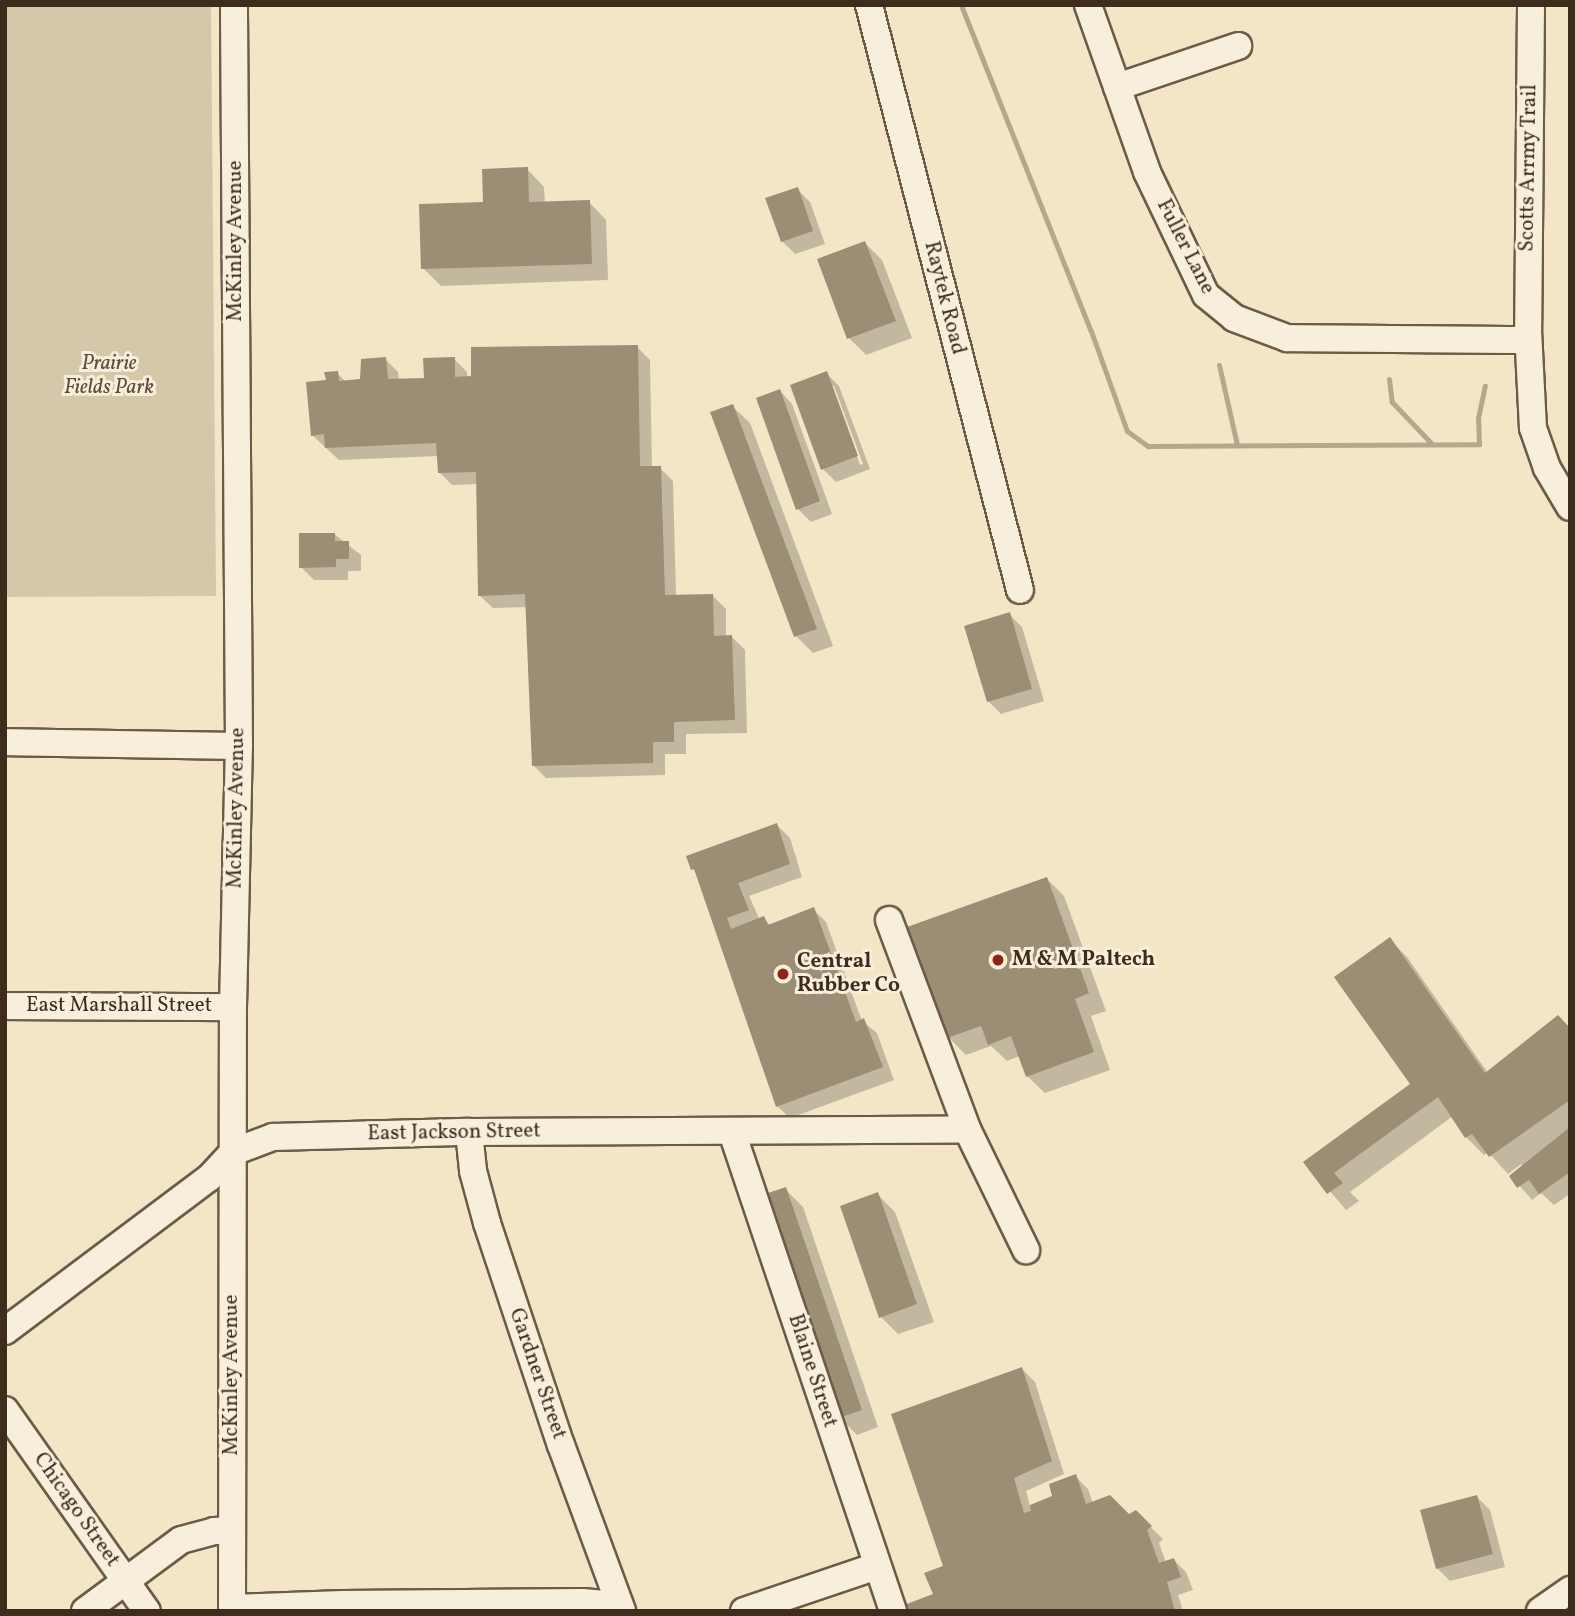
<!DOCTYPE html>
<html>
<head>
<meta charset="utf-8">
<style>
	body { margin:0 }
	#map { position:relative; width:1575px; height:1616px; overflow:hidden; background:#f3e6c7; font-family:Vollkorn,serif }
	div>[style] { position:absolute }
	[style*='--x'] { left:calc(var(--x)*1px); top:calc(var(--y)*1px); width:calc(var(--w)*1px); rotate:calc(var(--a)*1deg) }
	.green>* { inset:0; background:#d4c7aa }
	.shadow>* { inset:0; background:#0003 }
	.stream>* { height:5px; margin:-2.5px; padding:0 2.5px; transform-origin:2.5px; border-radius:2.5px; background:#b5a78d }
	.building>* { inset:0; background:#9c8d75 }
	.roads { filter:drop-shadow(2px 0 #6b5b48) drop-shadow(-2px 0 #6b5b48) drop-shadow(0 2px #6b5b48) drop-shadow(0 -2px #6b5b48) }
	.minor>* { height:26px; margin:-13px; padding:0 13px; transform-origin:13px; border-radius:13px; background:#f7efdb }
	.dots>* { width:19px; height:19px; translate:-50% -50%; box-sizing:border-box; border:4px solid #f7efdb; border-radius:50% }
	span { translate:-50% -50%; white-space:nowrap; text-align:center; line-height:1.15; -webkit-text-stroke:6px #f7efdb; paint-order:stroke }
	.street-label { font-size:21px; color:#3e2d1d }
	.park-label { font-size:21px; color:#5c4c39; font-style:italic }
	.poi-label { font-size:21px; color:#3e2d1d; font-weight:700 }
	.left { translate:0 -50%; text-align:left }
	.frame { position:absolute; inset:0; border:7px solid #3e2d1d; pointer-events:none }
</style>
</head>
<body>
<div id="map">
	<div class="green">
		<i style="clip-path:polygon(5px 5px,211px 5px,216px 596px,5px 597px)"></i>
	</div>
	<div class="shadow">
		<i style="clip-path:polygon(527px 169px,544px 187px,545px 204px,589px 202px,606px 220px,608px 280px,441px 286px,423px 268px,484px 204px)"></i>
		<i style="clip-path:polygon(797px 189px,810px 202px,825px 244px,795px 254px,782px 241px)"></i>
		<i style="clip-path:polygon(865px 243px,882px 260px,912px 338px,866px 355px,849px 338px)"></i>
		<i style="clip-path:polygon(637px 347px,650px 360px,652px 468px,660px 468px,673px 481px,676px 596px,713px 596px,726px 609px,726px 637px,732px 637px,745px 650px,747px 733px,686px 734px,686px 754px,665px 754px,665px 775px,546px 778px,533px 765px,528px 607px,493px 608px,480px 596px,478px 484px,452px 485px,439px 472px,439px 456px,339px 460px,312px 435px,328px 382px,337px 373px,346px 382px,362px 380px,385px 359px,398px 372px,399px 380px,425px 380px,454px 359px,467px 372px,467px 378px)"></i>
		<i style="clip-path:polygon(evenodd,826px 373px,839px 386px,870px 469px,836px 482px,823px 469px,826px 373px,831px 386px,834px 386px,863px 464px,860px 465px,831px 386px)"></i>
		<i style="clip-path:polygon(780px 391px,792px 404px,832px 514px,811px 522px,798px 509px)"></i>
		<i style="clip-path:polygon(732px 406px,750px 423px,833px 646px,813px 653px,796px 636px)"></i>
		<i style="clip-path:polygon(334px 534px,361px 555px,361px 571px,348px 571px,348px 580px,314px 580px,301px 567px)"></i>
		<i style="clip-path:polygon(1009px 614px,1022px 627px,1044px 701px,1001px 714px,988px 701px)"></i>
		<i style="clip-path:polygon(777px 825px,790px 838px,802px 877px,749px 896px,760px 920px,764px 918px,771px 926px,813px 909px,826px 922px,862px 1021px,877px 1033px,894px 1080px,790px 1118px,777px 1106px,697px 874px,693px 869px)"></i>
		<i style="clip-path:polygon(1047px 879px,1064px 896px,1106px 1011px,1091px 1016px,1110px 1070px,1045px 1093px,1027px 1076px,1020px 1056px,1007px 1061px,991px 1046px,966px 1055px,948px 1037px)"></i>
		<i style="clip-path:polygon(1390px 940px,1407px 957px,1488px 1073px,1570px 1030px,1570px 1194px,1554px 1205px,1541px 1193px,1532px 1200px,1511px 1176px,1523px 1168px,1521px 1164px,1508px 1174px,1488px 1152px,1484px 1155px,1466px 1137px,1453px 1116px,1350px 1192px,1359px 1201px,1346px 1210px,1306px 1163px,1412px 1084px)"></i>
		<i style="clip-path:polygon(785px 1189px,803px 1207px,878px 1427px,857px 1435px,839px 1417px)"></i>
		<i style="clip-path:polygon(878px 1195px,895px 1212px,934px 1322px,898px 1334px,881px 1317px)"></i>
		<i style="clip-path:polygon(1022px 1369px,1035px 1382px,1064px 1474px,1026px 1491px,1030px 1506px,1054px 1497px,1075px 1476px,1088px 1489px,1093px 1503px,1129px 1517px,1135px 1512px,1163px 1539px,1159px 1543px,1166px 1563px,1174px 1560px,1186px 1572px,1193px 1590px,1178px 1595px,1183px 1611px,902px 1611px,935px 1595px)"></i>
		<i style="clip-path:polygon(1477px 1497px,1490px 1510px,1505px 1567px,1450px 1581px,1437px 1568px)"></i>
	</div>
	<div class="stream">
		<i style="--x:961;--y:5;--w:351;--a:68.3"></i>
		<i style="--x:1091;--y:331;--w:106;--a:70.2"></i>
		<i style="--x:1127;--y:431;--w:26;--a:36"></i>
		<i style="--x:1148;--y:446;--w:331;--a:-0.3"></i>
		<i style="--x:1479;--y:444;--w:26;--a:-92"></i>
		<i style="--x:1478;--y:418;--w:33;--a:-78"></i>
		<i style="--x:1219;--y:365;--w:82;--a:77.3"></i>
		<i style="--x:1389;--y:379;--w:23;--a:83"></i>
		<i style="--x:1392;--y:402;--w:58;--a:46.4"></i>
	</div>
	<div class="building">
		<i style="clip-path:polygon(528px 167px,529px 202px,590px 200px,592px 264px,421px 269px,419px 204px,483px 202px,482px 169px)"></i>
		<i style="clip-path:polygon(798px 187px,813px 231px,781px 242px,765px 198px)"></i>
		<i style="clip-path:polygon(865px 241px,896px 321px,847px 339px,817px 259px)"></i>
		<i style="clip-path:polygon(638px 345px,640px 466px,661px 466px,665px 595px,713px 594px,714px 636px,732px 635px,735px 720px,674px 722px,674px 742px,653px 742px,653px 763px,532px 766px,525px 594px,478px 596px,476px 472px,438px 473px,436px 443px,325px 448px,324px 434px,311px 436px,306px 382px,326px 380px,324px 372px,338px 371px,339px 381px,360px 379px,361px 359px,386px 357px,388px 379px,424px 378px,423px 358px,455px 357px,455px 377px,471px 376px,471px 347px)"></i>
		<i style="clip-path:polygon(827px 371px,858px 456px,821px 470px,790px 385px)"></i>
		<i style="clip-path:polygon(780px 389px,820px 501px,796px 510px,756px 398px)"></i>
		<i style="clip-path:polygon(733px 404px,817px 629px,794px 637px,710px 412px)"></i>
		<i style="clip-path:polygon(299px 533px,335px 533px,335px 541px,349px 541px,349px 559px,336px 559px,336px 567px,299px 568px)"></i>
		<i style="clip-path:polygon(1010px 612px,1032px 689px,987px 702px,964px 626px)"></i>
		<i style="clip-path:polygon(777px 823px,790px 864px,738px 883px,749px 910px,727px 918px,731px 929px,764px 916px,768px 925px,814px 907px,856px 1022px,864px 1018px,883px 1067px,776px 1107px,694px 869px,691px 870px,686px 856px)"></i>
		<i style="clip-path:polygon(1047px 877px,1089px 993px,1075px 999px,1094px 1052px,1026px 1077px,1011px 1036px,988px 1045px,981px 1026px,947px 1038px,907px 927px)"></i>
		<i style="clip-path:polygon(1390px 937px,1485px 1073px,1558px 1015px,1570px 1028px,1570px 1100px,1489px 1157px,1472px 1134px,1465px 1138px,1438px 1097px,1334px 1173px,1343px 1183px,1327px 1194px,1303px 1162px,1410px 1084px,1334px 977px)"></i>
		<i style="clip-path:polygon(1570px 1127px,1570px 1172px,1539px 1194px,1529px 1180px,1517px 1188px,1509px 1176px)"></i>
		<i style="clip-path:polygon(786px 1187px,862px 1410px,838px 1418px,762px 1195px)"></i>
		<i style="clip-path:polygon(878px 1192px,917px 1304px,879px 1318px,840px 1206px)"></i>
		<i style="clip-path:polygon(1022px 1367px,1052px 1461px,1014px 1478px,1024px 1513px,1031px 1511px,1030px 1505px,1052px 1496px,1049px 1484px,1076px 1474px,1086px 1504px,1110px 1495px,1129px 1514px,1136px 1510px,1152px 1526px,1147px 1530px,1159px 1563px,1174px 1558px,1181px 1577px,1167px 1582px,1175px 1611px,900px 1611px,899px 1607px,933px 1594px,924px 1573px,943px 1566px,891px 1414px)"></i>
		<i style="clip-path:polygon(1477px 1495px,1493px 1554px,1436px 1569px,1420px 1510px)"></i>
	</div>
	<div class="roads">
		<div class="minor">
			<i style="--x:869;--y:5;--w:604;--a:75.53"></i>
			<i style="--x:1088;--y:5;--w:177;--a:70.5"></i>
			<i style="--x:1147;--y:172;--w:136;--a:64.4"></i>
			<i style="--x:1206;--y:295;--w:36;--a:39"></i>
			<i style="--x:1234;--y:318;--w:57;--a:20.7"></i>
			<i style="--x:1287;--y:338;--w:241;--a:0.5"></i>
			<i style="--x:1531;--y:5;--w:325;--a:90.5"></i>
			<i style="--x:1528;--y:330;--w:98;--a:87.1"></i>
			<i style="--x:1533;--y:428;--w:42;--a:70.7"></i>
			<i style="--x:1547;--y:468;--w:45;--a:59.5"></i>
			<i style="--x:1117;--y:87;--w:128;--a:-18.7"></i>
			<i style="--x:5;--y:742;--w:234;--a:1"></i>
			<i style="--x:889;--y:920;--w:223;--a:69.5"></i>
			<i style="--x:967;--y:1129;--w:135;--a:64"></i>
			<i style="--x:5;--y:1006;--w:228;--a:0.3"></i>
			<i style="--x:469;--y:1132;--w:39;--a:84"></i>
			<i style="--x:473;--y:1171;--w:54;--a:74.9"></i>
			<i style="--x:487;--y:1223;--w:234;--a:71.6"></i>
			<i style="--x:561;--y:1445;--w:177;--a:69.8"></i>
			<i style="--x:732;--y:1132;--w:505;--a:71.42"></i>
			<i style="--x:5;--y:1331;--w:255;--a:-36.9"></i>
			<i style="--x:209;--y:1178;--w:35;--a:-47"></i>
			<i style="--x:233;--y:1152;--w:43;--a:-20.6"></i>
			<i style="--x:273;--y:1137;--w:196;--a:-1.5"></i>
			<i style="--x:469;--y:1132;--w:498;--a:-0.3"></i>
			<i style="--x:5;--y:1410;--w:246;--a:54.8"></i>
			<i style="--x:232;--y:1608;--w:111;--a:-2.1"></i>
			<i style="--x:343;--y:1604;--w:239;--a:-0.5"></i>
			<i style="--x:582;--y:1602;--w:38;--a:5"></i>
			<i style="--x:85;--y:1611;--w:119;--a:-36.5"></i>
			<i style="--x:181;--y:1540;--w:34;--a:-15"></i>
			<i style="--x:214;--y:1531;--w:18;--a:-3"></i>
			<i style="--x:232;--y:1611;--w:604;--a:-89.91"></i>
			<i style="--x:233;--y:1007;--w:261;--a:-88.7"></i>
			<i style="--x:239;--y:746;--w:741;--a:-90.39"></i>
			<i style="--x:744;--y:1611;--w:140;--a:-18.7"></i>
			<i style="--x:1540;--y:1611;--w:37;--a:-35"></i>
		</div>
	</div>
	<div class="dots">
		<i style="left:998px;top:960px;background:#8f2418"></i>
		<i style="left:783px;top:974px;background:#8f2418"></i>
	</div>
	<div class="street-label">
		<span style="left:1529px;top:168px;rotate:-89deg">Scotts Arrmy Trail</span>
		<span style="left:236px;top:241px;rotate:-90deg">McKinley Avenue</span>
		<span style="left:1185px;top:247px;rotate:63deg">Fuller Lane</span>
		<span style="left:944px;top:298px;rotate:76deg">Raytek Road</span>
		<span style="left:237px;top:808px;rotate:-89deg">McKinley Avenue</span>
		<span style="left:119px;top:1006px">East Marshall Street</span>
		<span style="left:454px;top:1133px;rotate:-1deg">East Jackson Street</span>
		<span style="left:812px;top:1371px;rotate:72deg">Blaine Street</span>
		<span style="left:537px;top:1374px;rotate:71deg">Gardner Street</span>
		<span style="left:232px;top:1375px;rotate:-90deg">McKinley Avenue</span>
		<span style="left:76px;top:1510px;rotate:55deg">Chicago Street</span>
	</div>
	<div class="park-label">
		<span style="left:109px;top:376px">Prairie<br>Fields Park</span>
	</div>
	<div class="poi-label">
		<span class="left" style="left:1012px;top:960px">M &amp; M Paltech</span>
		<span class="left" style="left:797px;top:974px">Central<br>Rubber Co</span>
	</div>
	<div class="frame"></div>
</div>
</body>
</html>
